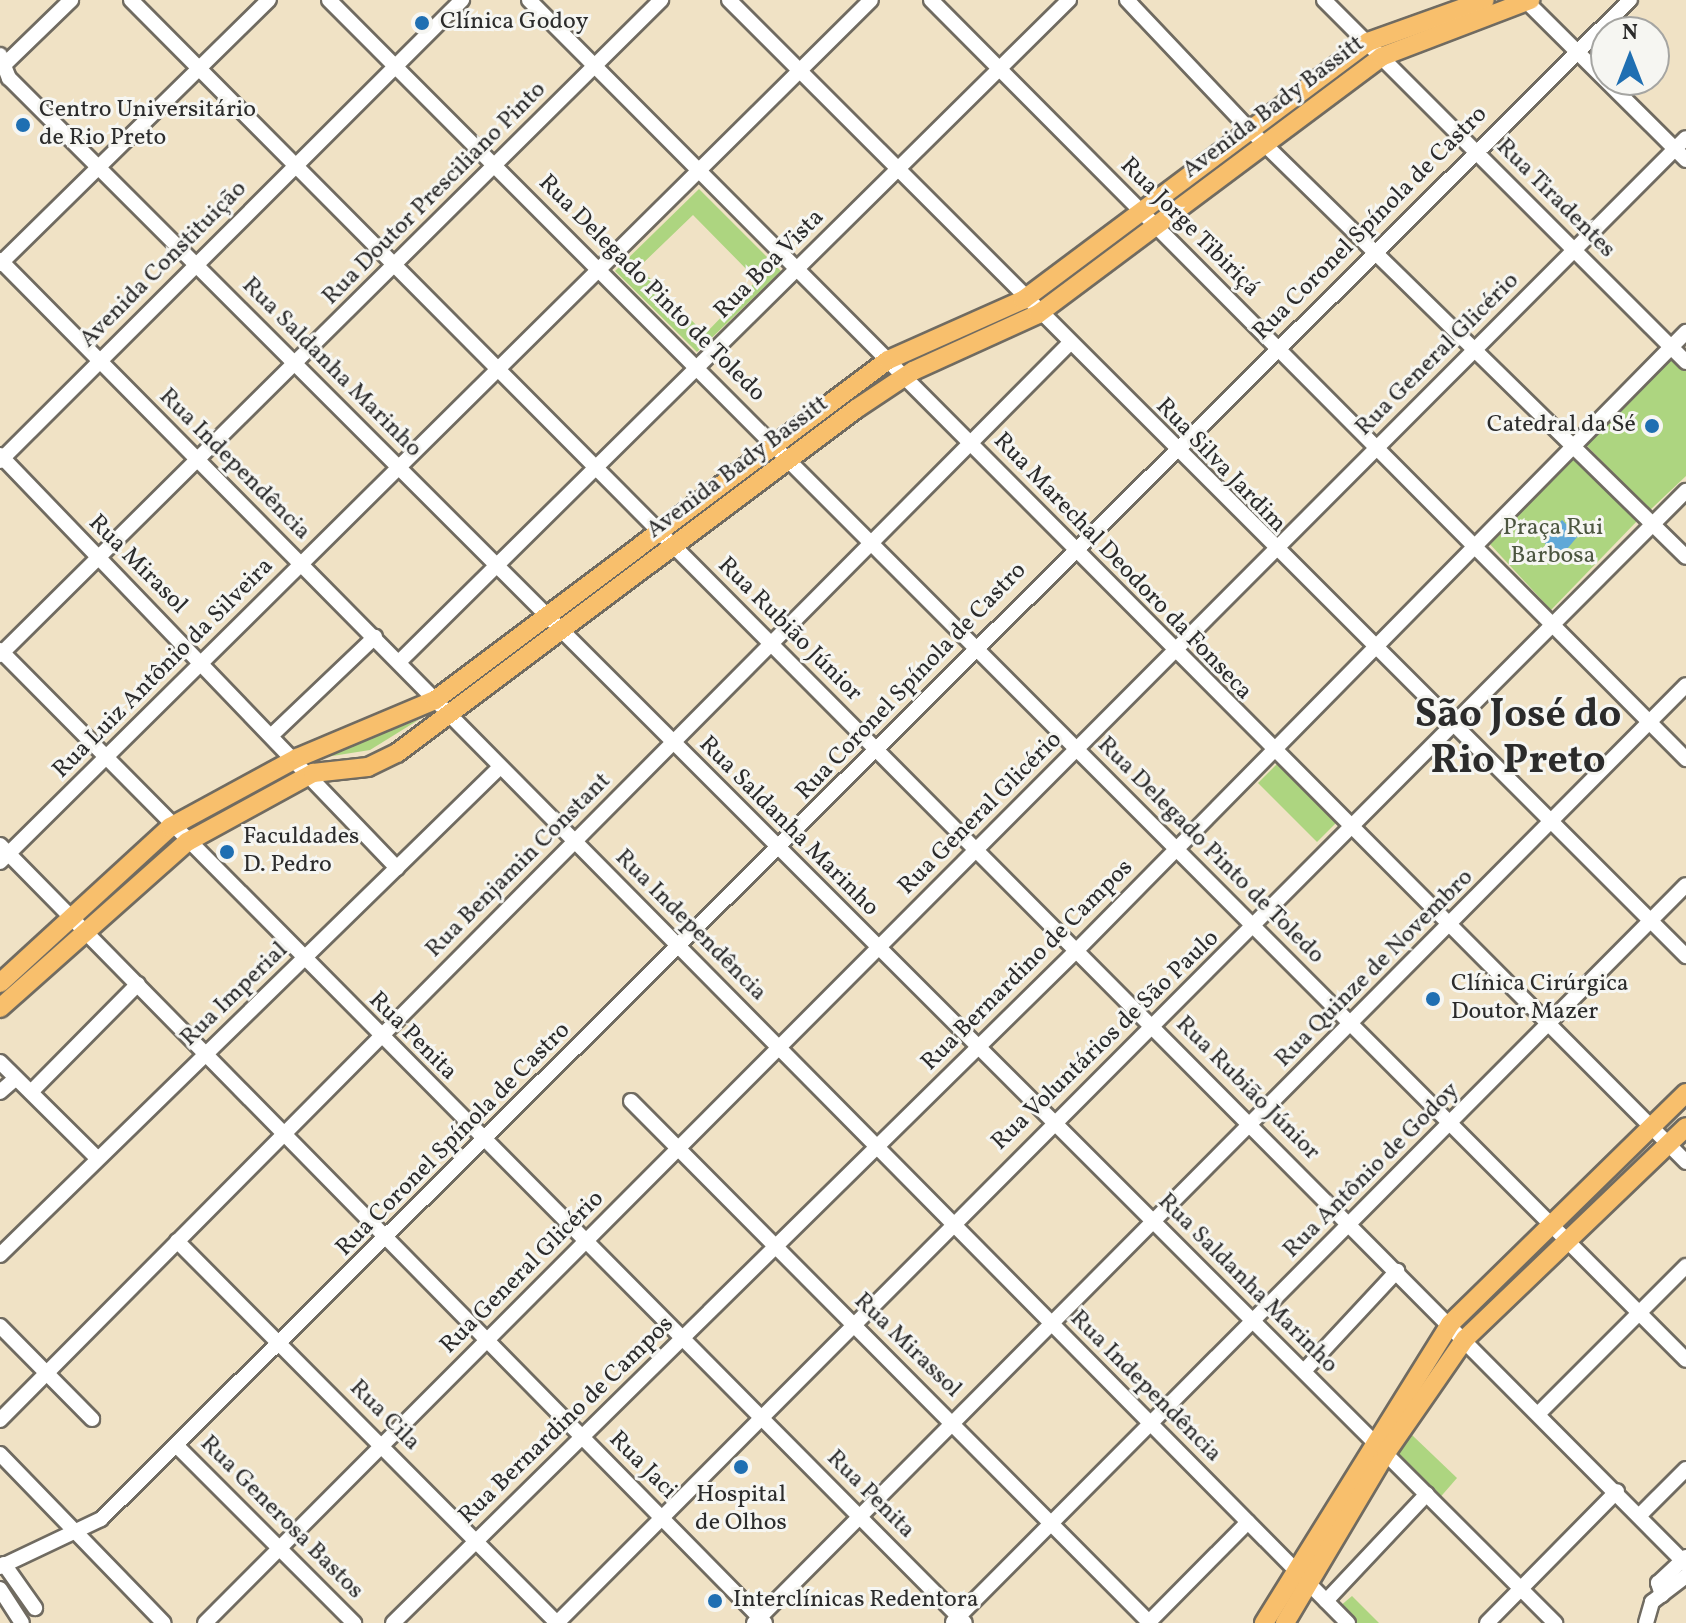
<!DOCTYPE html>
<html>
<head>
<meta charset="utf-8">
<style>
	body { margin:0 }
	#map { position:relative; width:1686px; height:1623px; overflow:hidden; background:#f0e2c5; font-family:Vollkorn,serif }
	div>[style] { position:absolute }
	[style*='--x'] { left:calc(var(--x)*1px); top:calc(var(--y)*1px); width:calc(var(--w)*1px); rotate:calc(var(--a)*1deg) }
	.green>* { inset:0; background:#add580 }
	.water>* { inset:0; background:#60a8d7 }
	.roads { filter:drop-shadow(2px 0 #706b61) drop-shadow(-2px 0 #706b61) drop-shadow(0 2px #706b61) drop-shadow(0 -2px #706b61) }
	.minor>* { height:14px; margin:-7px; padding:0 7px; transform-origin:7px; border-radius:7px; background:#fff }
	.major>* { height:18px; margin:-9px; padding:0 9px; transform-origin:9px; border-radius:9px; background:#f8bf6c }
	.dots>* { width:22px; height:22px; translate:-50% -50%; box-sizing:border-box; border:4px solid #f6f6f2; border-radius:50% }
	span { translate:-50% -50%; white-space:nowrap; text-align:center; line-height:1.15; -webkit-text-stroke:6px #f6f6f2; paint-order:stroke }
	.poi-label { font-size:24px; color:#2b2b2b }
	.left { translate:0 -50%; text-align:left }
	.right { translate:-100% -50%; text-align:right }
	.street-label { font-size:24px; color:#2b2b2b }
	.park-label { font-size:24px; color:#4c5640 }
	.town-label { font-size:40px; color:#2b2b2b; font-weight:700 }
	.north { position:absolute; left:1590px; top:16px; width:80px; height:80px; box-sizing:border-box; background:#f6f6f2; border:2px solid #a5a5a2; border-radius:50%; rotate:0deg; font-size:22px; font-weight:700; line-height:32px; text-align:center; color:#2b2b2b }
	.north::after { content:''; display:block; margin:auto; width:28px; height:36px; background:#1f6fb2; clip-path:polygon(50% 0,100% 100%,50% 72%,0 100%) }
</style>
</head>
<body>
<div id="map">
	<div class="green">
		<i style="clip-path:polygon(evenodd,699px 189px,781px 271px,697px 352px,615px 271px,699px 189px,693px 215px,757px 280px,705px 334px,639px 267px,693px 215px)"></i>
		<i style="clip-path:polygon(1669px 359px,1686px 368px,1686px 476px,1650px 510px,1586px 445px)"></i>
		<i style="clip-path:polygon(1573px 458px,1639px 519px,1551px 610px,1488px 542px)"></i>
		<i style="clip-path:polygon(420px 719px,370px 750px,326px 757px,353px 745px)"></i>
		<i style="clip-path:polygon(1279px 762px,1338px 821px,1317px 842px,1258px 783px)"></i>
		<i style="clip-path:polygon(1412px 1435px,1457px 1478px,1437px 1501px,1395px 1457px)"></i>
		<i style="clip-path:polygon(1352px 1596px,1379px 1623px,1355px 1623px,1339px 1607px)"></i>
	</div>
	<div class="water">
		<i style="clip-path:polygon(1562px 520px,1578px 536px,1556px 562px,1543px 540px)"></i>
	</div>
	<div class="roads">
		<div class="minor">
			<i style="--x:131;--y:0;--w:2205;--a:45.17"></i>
			<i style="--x:329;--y:0;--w:1921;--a:45.06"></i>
			<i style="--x:529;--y:0;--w:1640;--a:45.12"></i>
			<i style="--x:729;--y:0;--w:1353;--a:44.97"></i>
			<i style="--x:931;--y:0;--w:1071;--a:45.15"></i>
			<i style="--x:1127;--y:0;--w:179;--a:46.6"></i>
			<i style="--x:1250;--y:130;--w:610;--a:44.4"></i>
			<i style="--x:1324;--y:0;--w:512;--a:45"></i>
			<i style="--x:1525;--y:0;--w:227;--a:44.8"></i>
			<i style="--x:0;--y:55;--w:25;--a:69"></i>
			<i style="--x:9;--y:78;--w:2186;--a:44.98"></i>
			<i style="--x:3;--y:66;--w:95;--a:-44.1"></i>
			<i style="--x:0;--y:260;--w:1917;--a:45.32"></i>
			<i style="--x:0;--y:264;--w:377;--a:-44.5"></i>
			<i style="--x:0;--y:455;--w:573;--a:46.13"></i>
			<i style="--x:0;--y:461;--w:653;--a:-44.94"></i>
			<i style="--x:0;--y:650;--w:1370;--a:45.24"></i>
			<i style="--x:0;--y:655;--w:931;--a:-44.74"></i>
			<i style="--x:399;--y:662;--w:942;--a:-44.66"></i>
			<i style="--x:273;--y:734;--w:141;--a:-43.6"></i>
			<i style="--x:0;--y:845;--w:1091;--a:45.48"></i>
			<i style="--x:0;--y:862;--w:1225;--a:-44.7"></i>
			<i style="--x:0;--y:1062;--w:135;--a:44.7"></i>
			<i style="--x:0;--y:1092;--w:21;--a:-41"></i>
			<i style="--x:31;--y:1092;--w:152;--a:-45.3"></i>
			<i style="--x:631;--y:1101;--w:736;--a:45.17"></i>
			<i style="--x:177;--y:1241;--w:539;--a:45.15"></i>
			<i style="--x:0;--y:1255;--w:699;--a:-44.3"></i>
			<i style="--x:0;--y:1326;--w:131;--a:45.3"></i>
			<i style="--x:1304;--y:1371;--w:137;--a:-47.1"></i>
			<i style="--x:1539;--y:1413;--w:208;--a:-45"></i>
			<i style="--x:0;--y:1420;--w:1517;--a:-45.19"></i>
			<i style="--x:176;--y:1445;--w:252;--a:45"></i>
			<i style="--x:0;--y:1454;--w:235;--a:45.9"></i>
			<i style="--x:1640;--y:1515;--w:65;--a:-45"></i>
			<i style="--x:4;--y:1564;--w:54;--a:54.8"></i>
			<i style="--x:0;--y:1567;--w:112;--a:-25.4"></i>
			<i style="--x:101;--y:1519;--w:2155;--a:-44.81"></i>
			<i style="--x:0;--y:1589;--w:40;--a:57.1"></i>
			<i style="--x:1662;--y:1595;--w:13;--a:-108"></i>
			<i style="--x:1658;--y:1583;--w:38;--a:-43"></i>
			<i style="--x:1326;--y:1601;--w:147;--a:-46.7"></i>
			<i style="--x:953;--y:1622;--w:1039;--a:-45.16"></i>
			<i style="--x:205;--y:1623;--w:2097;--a:-45.08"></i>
			<i style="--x:393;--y:1623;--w:960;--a:-44.54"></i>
			<i style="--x:1077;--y:950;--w:868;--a:-45.42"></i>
			<i style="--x:557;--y:1623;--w:1599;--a:-45.08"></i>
			<i style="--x:754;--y:1623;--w:1322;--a:-45.18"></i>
			<i style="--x:1148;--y:1623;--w:142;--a:-45.3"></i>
			<i style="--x:1487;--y:1623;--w:185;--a:-45.4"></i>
			<i style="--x:1646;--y:1623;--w:22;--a:-74"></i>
			<i style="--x:1652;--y:1602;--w:43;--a:-37.4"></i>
		</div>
		<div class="major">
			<i style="--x:0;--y:983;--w:231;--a:-42.5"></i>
			<i style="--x:170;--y:827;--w:145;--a:-28.5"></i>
			<i style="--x:297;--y:758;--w:150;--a:-22.8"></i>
			<i style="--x:435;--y:700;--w:566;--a:-36.89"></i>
			<i style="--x:888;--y:360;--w:148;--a:-24"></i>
			<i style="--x:1023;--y:300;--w:431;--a:-36.8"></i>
			<i style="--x:1368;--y:42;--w:124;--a:-19.7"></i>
			<i style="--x:0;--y:1008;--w:250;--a:-41.6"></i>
			<i style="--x:187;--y:842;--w:144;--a:-28.7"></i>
			<i style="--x:313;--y:773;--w:55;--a:-6.2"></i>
			<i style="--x:368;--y:767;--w:32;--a:-26"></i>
			<i style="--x:397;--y:753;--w:574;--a:-36.85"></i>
			<i style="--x:856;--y:409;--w:69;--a:-33.7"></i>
			<i style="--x:913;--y:371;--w:137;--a:-24.5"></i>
			<i style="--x:1038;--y:314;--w:429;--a:-36.8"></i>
			<i style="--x:1381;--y:57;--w:160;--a:-20.9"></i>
			<i style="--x:1264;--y:1623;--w:352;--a:-58.1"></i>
			<i style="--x:1450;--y:1324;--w:330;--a:-44.4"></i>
			<i style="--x:1285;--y:1623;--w:198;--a:-59.3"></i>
			<i style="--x:1386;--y:1453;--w:139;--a:-55.3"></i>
			<i style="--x:1465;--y:1339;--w:306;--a:-43.8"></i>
		</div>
	</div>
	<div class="dots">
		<i style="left:422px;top:23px;background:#1f6fb2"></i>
		<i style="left:23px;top:125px;background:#1f6fb2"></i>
		<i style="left:1652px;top:426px;background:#1f6fb2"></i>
		<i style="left:227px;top:852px;background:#1f6fb2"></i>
		<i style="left:1433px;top:999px;background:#1f6fb2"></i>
		<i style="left:741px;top:1467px;background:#1f6fb2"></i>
		<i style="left:715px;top:1601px;background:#1f6fb2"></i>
	</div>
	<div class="poi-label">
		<span class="left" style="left:440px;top:23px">Clínica Godoy</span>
		<span class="left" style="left:39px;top:125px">Centro Universitário<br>de Rio Preto</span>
		<span class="right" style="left:1636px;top:426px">Catedral da Sé</span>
		<span class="left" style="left:243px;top:852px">Faculdades<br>D. Pedro</span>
		<span class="left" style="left:1451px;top:999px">Clínica Cirúrgica<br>Doutor Mazer</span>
		<span style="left:741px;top:1510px">Hospital<br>de Olhos</span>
		<span class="left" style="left:733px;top:1601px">Interclínicas Redentora</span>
	</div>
	<div class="street-label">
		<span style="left:1274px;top:108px;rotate:-37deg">Avenida Bady Bassitt</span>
		<span style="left:435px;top:194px;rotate:-45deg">Rua Doutor Presciliano Pinto</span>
		<span style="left:1555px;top:199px;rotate:45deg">Rua Tiradentes</span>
		<span style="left:1371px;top:224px;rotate:-45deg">Rua Coronel Spínola de Castro</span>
		<span style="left:1189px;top:228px;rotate:45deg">Rua Jorge Tibiriçá</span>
		<span style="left:164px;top:265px;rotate:-45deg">Avenida Constituição</span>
		<span style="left:770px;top:265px;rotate:-45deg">Rua Boa Vista</span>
		<span style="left:651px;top:289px;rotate:45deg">Rua Delegado Pinto de Toledo</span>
		<span style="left:1438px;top:355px;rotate:-45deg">Rua General Glicério</span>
		<span style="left:331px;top:368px;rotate:45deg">Rua Saldanha Marinho</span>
		<span style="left:234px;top:465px;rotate:45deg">Rua Independência</span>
		<span style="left:1220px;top:466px;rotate:46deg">Rua Silva Jardim</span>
		<span style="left:738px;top:468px;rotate:-37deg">Avenida Bady Bassitt</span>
		<span style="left:137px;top:565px;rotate:45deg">Rua Mirasol</span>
		<span style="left:1122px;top:567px;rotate:46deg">Rua Marechal Deodoro da Fonseca</span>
		<span style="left:789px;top:630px;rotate:45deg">Rua Rubião Júnior</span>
		<span style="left:164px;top:669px;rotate:-45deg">Rua Luiz Antônio da Silveira</span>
		<span style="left:912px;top:682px;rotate:-46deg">Rua Coronel Spínola de Castro</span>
		<span style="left:981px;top:814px;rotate:-45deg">Rua General Glicério</span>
		<span style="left:788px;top:827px;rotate:45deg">Rua Saldanha Marinho</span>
		<span style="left:1210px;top:851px;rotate:45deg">Rua Delegado Pinto de Toledo</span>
		<span style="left:519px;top:866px;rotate:-45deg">Rua Benjamin Constant</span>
		<span style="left:690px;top:926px;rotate:45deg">Rua Independência</span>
		<span style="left:1028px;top:966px;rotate:-45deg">Rua Bernardino de Campos</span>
		<span style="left:1375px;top:969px;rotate:-45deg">Rua Quinze de Novembro</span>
		<span style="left:235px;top:995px;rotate:-44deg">Rua Imperial</span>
		<span style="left:412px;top:1037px;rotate:45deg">Rua Penita</span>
		<span style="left:1106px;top:1041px;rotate:-44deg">Rua Voluntários de São Paulo</span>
		<span style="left:1247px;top:1089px;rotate:45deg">Rua Rubião Júnior</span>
		<span style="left:454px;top:1140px;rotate:-45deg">Rua Coronel Spínola de Castro</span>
		<span style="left:1372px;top:1171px;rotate:-45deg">Rua Antônio de Godoy</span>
		<span style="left:523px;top:1273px;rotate:-45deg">Rua General Glicério</span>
		<span style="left:1247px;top:1284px;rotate:45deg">Rua Saldanha Marinho</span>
		<span style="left:907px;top:1346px;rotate:44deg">Rua Mirassol</span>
		<span style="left:1145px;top:1387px;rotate:45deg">Rua Independência</span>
		<span style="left:384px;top:1416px;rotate:45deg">Rua Cila</span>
		<span style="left:567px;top:1421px;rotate:-44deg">Rua Bernardino de Campos</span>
		<span style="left:642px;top:1466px;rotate:45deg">Rua Jaci</span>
		<span style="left:870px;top:1495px;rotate:45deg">Rua Penita</span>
		<span style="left:281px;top:1518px;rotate:45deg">Rua Generosa Bastos</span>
	</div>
	<div class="park-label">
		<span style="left:1553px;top:543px">Praça Rui<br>Barbosa</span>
	</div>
	<div class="town-label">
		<span style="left:1518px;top:739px">São José do<br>Rio Preto</span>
	</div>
	<div class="north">N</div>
</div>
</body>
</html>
